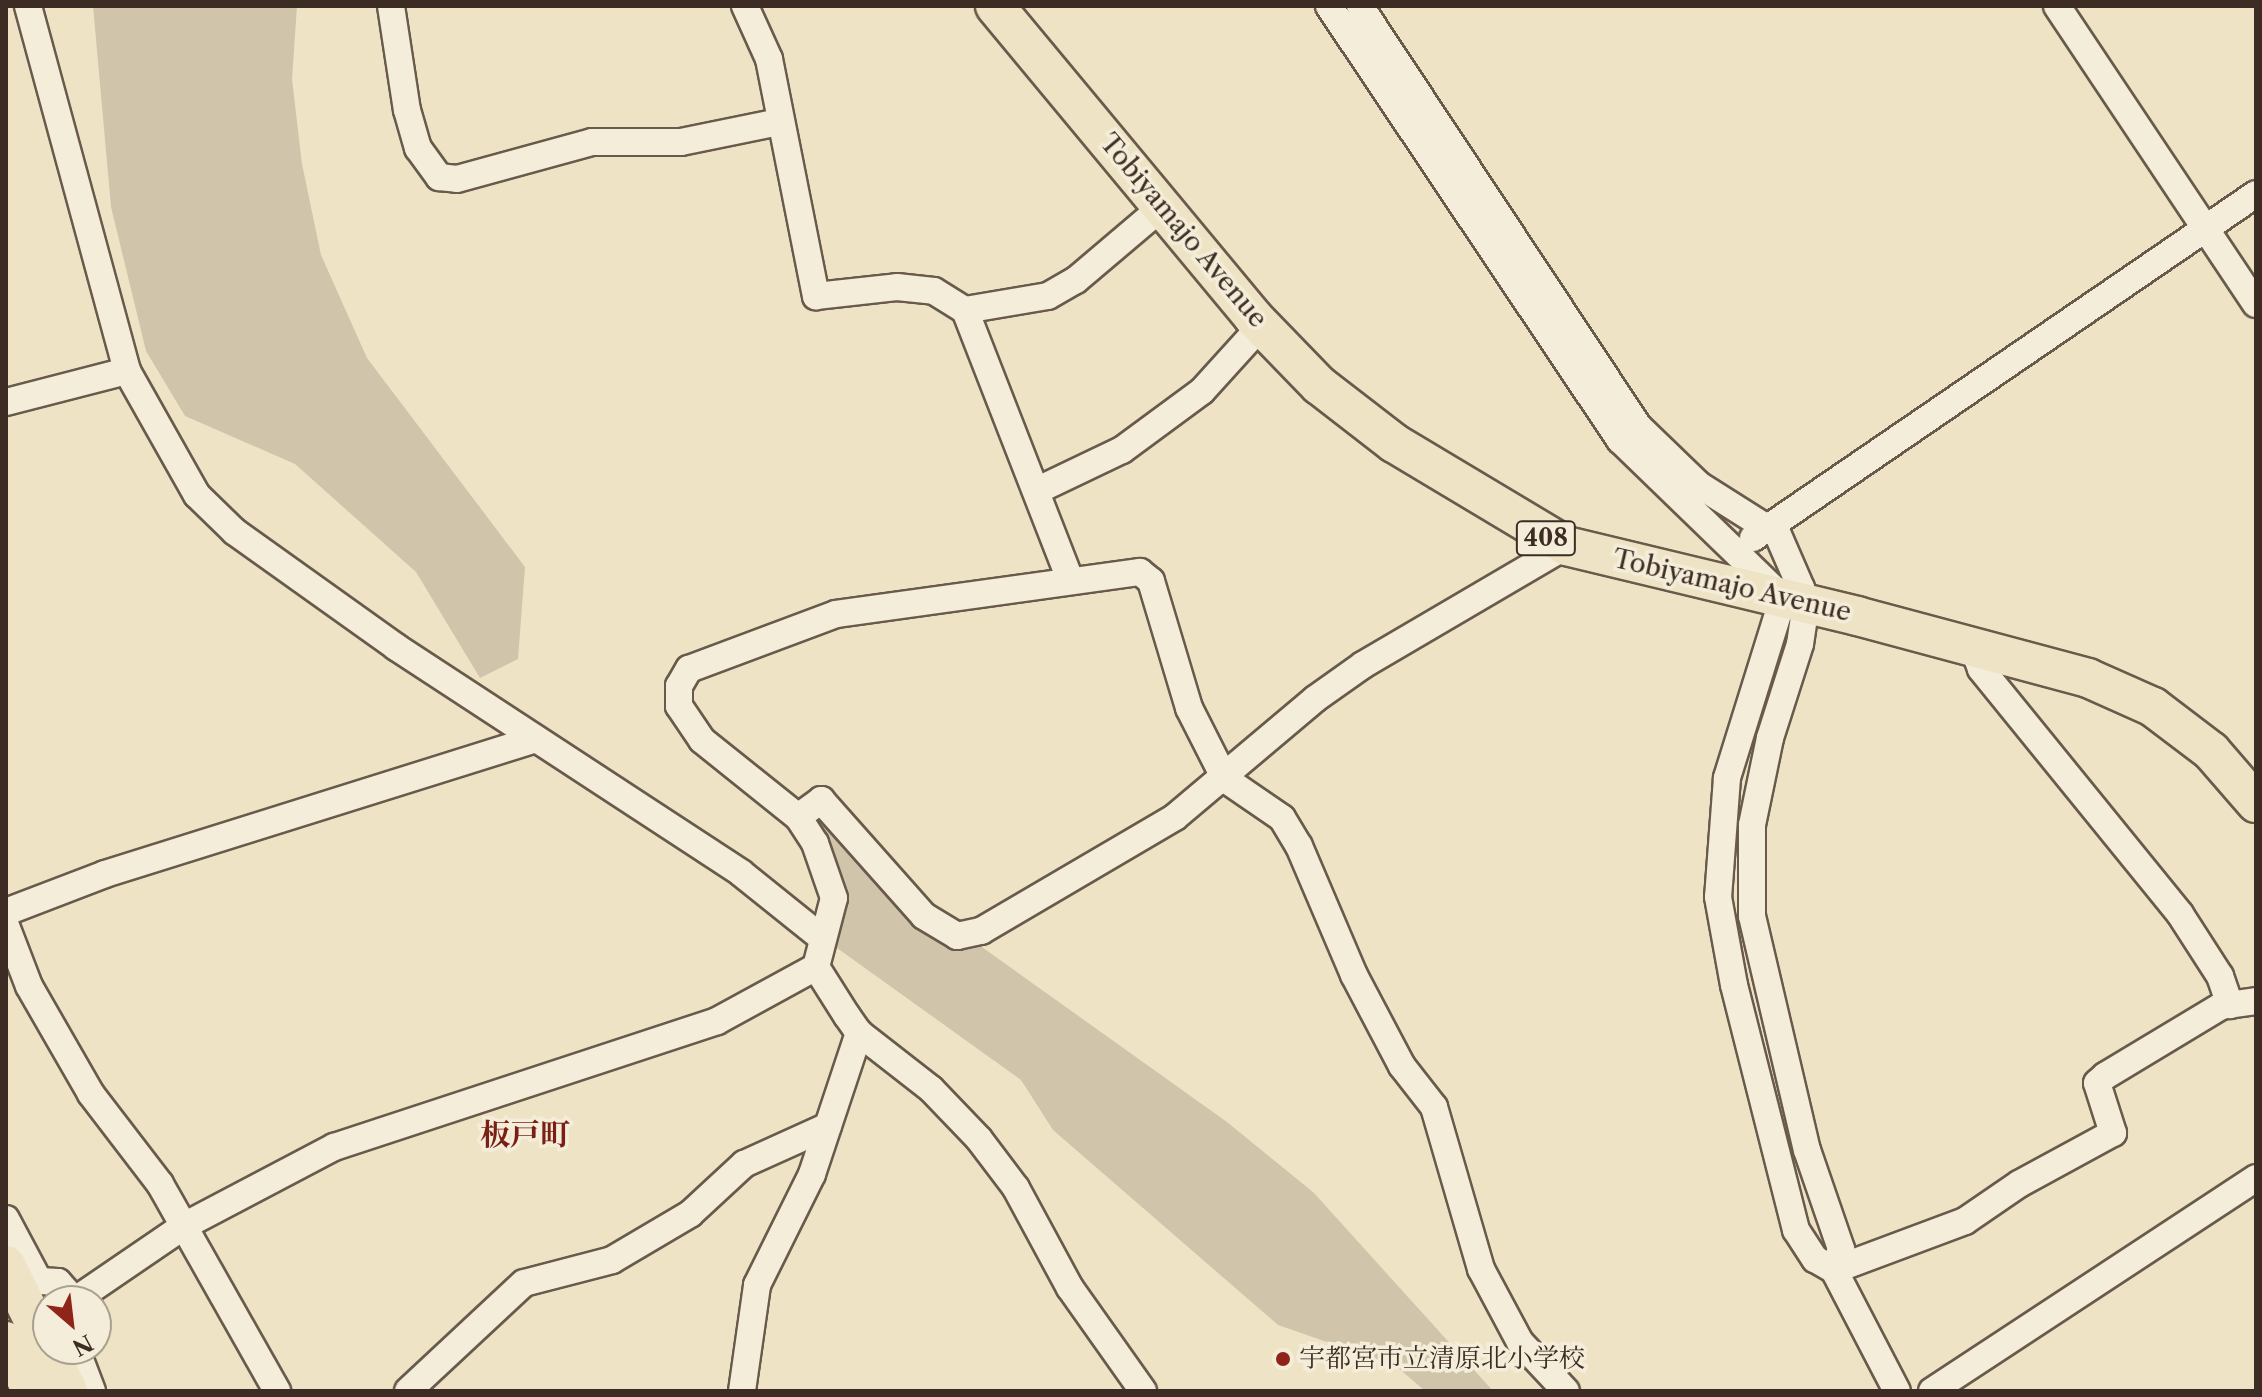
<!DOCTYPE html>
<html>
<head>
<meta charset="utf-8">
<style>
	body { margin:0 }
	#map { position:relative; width:2262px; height:1397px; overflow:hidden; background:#eee4c5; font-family:"Libre Caslon Text","Noto Serif JP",serif }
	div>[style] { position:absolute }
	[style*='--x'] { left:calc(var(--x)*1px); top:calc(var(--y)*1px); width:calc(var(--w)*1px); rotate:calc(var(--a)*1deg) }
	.green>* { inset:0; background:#d0c5aa }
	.roads { filter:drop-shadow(2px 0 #695a4c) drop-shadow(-2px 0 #695a4c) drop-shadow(0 2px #695a4c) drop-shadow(0 -2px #695a4c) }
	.minor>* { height:26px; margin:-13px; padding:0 13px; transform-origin:13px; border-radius:13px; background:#f4edd9 }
	.highway>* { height:38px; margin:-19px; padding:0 19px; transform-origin:19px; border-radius:19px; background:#eee4c5 }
	.dots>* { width:22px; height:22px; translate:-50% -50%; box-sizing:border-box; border:4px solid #f4edd9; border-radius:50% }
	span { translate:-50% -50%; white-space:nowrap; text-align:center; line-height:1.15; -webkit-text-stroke:7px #f4edd9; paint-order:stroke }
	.shield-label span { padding:2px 6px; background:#f4edd9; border:2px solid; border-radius:6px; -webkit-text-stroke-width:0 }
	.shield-label { font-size:24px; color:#3d2c24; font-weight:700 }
	.street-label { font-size:26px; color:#3d2c24 }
	.poi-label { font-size:26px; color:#3d2c24 }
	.left { translate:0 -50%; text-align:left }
	.quarter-label { font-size:30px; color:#7a1f14; font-weight:700 }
	.frame { position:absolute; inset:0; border:8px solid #3d2c24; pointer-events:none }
	.north { position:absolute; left:32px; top:1285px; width:80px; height:80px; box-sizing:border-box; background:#f4edd9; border:2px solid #aba091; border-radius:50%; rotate:152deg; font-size:22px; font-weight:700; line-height:32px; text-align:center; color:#3d2c24 }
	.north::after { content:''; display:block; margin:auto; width:28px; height:36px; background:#8f2418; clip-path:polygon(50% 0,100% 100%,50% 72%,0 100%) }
</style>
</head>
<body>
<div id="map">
	<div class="green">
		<i style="clip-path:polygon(93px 6px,297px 6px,292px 79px,302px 164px,321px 255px,367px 358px,525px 567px,518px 659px,480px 678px,416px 572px,295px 464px,185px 416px,146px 351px,111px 207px)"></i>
		<i style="clip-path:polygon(823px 824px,944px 920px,1227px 1122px,1314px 1193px,1493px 1391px,1425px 1391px,1396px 1366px,1278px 1325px,1053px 1130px,1021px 1080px,837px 948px,849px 894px)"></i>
	</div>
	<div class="roads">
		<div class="minor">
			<i style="--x:28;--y:6;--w:378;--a:74.8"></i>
			<i style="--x:127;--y:371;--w:142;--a:60.6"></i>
			<i style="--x:197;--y:495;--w:53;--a:44.2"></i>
			<i style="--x:235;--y:532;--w:198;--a:35.5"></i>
			<i style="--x:396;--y:647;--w:412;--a:33.2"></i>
			<i style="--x:741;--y:873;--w:104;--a:38.7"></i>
			<i style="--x:391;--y:6;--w:105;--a:81.3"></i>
			<i style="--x:407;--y:110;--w:40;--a:74"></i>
			<i style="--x:418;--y:148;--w:36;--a:54"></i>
			<i style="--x:439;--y:177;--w:18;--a:6"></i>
			<i style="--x:457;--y:179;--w:140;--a:-15.3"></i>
			<i style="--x:592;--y:142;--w:89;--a:0"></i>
			<i style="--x:681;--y:142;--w:100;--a:-11.5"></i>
			<i style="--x:745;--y:6;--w:58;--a:65.6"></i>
			<i style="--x:769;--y:59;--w:242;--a:78.8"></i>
			<i style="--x:816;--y:296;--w:81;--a:-6.3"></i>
			<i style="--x:897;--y:287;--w:37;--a:6"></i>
			<i style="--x:934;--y:291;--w:36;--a:32"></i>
			<i style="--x:965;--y:310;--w:290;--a:68.7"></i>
			<i style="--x:1329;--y:6;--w:523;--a:56.16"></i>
			<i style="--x:1620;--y:440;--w:227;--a:44.1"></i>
			<i style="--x:1783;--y:598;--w:189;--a:107.3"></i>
			<i style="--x:1727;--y:778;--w:119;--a:94.3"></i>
			<i style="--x:1718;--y:897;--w:89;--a:79.7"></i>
			<i style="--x:1734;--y:985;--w:253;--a:75.8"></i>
			<i style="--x:1796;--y:1230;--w:35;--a:57"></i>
			<i style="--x:1815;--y:1259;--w:22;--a:30"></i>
			<i style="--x:1834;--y:1270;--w:136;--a:62.5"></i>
			<i style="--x:1360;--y:6;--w:504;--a:56.5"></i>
			<i style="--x:1638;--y:426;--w:85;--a:44"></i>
			<i style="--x:1699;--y:485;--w:93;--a:32.3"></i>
			<i style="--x:1778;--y:535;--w:58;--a:66.5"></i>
			<i style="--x:1801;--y:588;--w:17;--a:73"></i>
			<i style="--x:1806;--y:604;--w:40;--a:98.5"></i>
			<i style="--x:1800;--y:644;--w:99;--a:107.7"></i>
			<i style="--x:1770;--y:738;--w:89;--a:101.7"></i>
			<i style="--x:1752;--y:825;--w:91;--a:90"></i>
			<i style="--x:1752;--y:916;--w:240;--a:76.8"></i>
			<i style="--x:1807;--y:1150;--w:105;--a:71"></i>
			<i style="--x:1841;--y:1249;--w:22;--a:108"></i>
			<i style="--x:2057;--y:6;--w:358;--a:56.3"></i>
			<i style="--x:965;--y:310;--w:84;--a:-9.6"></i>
			<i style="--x:1048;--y:296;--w:32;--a:-30"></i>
			<i style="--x:1076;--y:280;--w:113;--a:-40.3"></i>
			<i style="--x:6;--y:402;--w:125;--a:-14.4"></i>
			<i style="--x:1036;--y:491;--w:95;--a:-25.5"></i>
			<i style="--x:1122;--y:450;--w:99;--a:-36.4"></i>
			<i style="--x:1202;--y:391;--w:88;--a:-47.8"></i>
			<i style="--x:1753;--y:538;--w:609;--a:-34.37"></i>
			<i style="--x:1973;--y:647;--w:23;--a:70"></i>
			<i style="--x:1981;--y:669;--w:316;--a:50.9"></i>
			<i style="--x:2180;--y:914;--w:74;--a:57.2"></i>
			<i style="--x:2220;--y:976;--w:31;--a:71"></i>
			<i style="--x:798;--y:817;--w:29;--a:-36"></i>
			<i style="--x:821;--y:800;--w:155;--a:48.4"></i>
			<i style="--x:924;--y:916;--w:39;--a:31"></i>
			<i style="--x:957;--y:936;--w:25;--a:-12"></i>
			<i style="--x:981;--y:931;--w:225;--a:-30.4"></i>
			<i style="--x:1175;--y:817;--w:183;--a:-40.1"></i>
			<i style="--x:1315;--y:699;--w:59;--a:-35.3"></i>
			<i style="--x:1363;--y:665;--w:235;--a:-30.4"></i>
			<i style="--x:6;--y:912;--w:106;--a:-21"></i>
			<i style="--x:105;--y:874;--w:451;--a:-17.4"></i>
			<i style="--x:6;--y:926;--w:64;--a:69"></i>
			<i style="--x:29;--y:986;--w:125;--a:60.1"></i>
			<i style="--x:91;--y:1094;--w:113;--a:52.5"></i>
			<i style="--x:160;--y:1184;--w:238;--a:60.5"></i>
			<i style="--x:6;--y:1219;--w:70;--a:62"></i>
			<i style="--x:39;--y:1281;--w:19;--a:3"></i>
			<i style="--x:58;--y:1282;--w:25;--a:48"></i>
			<i style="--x:1834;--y:1270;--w:140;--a:-20.5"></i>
			<i style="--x:1965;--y:1221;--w:65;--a:-34.4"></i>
			<i style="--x:2019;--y:1184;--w:107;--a:-28.5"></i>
			<i style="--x:2113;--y:1133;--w:52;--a:-107.7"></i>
			<i style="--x:2097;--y:1083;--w:11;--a:-41"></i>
			<i style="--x:2105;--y:1076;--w:135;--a:-31.1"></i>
			<i style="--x:2221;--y:1006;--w:35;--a:-8"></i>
			<i style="--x:74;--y:1301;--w:133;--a:-34.3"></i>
			<i style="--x:184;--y:1226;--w:170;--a:-27.8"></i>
			<i style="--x:334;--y:1147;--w:403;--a:-18.2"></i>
			<i style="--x:717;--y:1021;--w:113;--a:-28.6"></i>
			<i style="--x:76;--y:1349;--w:45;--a:69.1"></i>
			<i style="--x:408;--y:1391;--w:158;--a:-43"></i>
			<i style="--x:524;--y:1283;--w:91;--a:-14.6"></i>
			<i style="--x:612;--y:1260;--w:91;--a:-30.5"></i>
			<i style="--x:690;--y:1214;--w:74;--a:-42.8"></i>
			<i style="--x:744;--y:1164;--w:92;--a:-24.3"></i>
			<i style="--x:742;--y:1391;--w:107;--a:-81.9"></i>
			<i style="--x:757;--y:1285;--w:124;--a:-63.6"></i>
			<i style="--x:812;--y:1174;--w:149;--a:-71.6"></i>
			<i style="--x:1143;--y:1391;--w:126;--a:-125.3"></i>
			<i style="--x:1070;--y:1288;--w:114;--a:-118.4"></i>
			<i style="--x:1016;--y:1188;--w:61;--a:-127.1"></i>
			<i style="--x:979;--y:1139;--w:69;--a:-133.8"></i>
			<i style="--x:931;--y:1089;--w:91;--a:-142.1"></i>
			<i style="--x:859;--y:1033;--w:21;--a:-125"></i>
			<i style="--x:847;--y:1016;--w:58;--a:-122.3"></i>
			<i style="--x:816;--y:967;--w:71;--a:-75.4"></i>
			<i style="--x:834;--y:898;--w:58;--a:-109.1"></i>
			<i style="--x:815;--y:843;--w:31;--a:-123"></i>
			<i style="--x:798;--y:817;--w:123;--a:-141.3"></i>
			<i style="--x:702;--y:740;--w:41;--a:-124.1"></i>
			<i style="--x:679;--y:706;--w:20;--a:-90"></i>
			<i style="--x:679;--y:686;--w:20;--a:-60"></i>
			<i style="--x:689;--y:669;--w:157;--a:-20.5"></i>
			<i style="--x:836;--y:614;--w:307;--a:-7.9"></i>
			<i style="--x:1140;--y:572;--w:14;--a:39"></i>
			<i style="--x:1151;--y:581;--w:133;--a:73.3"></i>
			<i style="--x:1189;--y:708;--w:80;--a:63.1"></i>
			<i style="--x:1225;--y:779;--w:69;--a:34.4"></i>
			<i style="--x:1282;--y:818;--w:33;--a:59"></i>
			<i style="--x:1299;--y:846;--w:140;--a:66.9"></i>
			<i style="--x:1354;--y:975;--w:103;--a:62.2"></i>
			<i style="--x:1402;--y:1066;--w:52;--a:52"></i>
			<i style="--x:1434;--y:1107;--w:169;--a:73.8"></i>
			<i style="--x:1481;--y:1269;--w:83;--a:61.9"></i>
			<i style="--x:1520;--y:1342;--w:67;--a:46.8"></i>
			<i style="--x:1932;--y:1391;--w:388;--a:-33.3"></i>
		</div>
		<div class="highway">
			<i style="--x:995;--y:6;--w:404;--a:50.3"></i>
			<i style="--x:1253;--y:317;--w:95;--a:45.9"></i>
			<i style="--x:1319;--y:385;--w:95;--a:37.7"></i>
			<i style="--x:1394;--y:443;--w:200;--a:30.9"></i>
			<i style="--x:1566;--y:546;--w:299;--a:13.5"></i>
			<i style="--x:1857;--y:616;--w:239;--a:15"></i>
			<i style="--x:2088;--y:678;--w:71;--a:24"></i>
			<i style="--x:2153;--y:707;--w:73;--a:37.2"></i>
			<i style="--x:2211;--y:751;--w:69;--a:49.1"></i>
			<i style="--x:6;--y:1265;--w:140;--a:63.8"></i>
			<i style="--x:6;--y:1341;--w:56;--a:62.5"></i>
		</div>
	</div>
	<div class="dots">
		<i style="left:1283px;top:1359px;background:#8f2418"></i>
	</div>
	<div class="shield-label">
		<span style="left:1546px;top:538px">408</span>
	</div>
	<div class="street-label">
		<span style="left:1183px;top:231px;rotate:50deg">Tobiyamajo Avenue</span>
		<span style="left:1732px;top:586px;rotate:13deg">Tobiyamajo Avenue</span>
	</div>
	<div class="poi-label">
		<span class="left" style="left:1299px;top:1359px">宇都宮市立清原北小学校</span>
	</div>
	<div class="quarter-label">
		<span style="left:525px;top:1135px">板戸町</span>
	</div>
	<div class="frame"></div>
	<div class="north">N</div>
</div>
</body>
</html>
